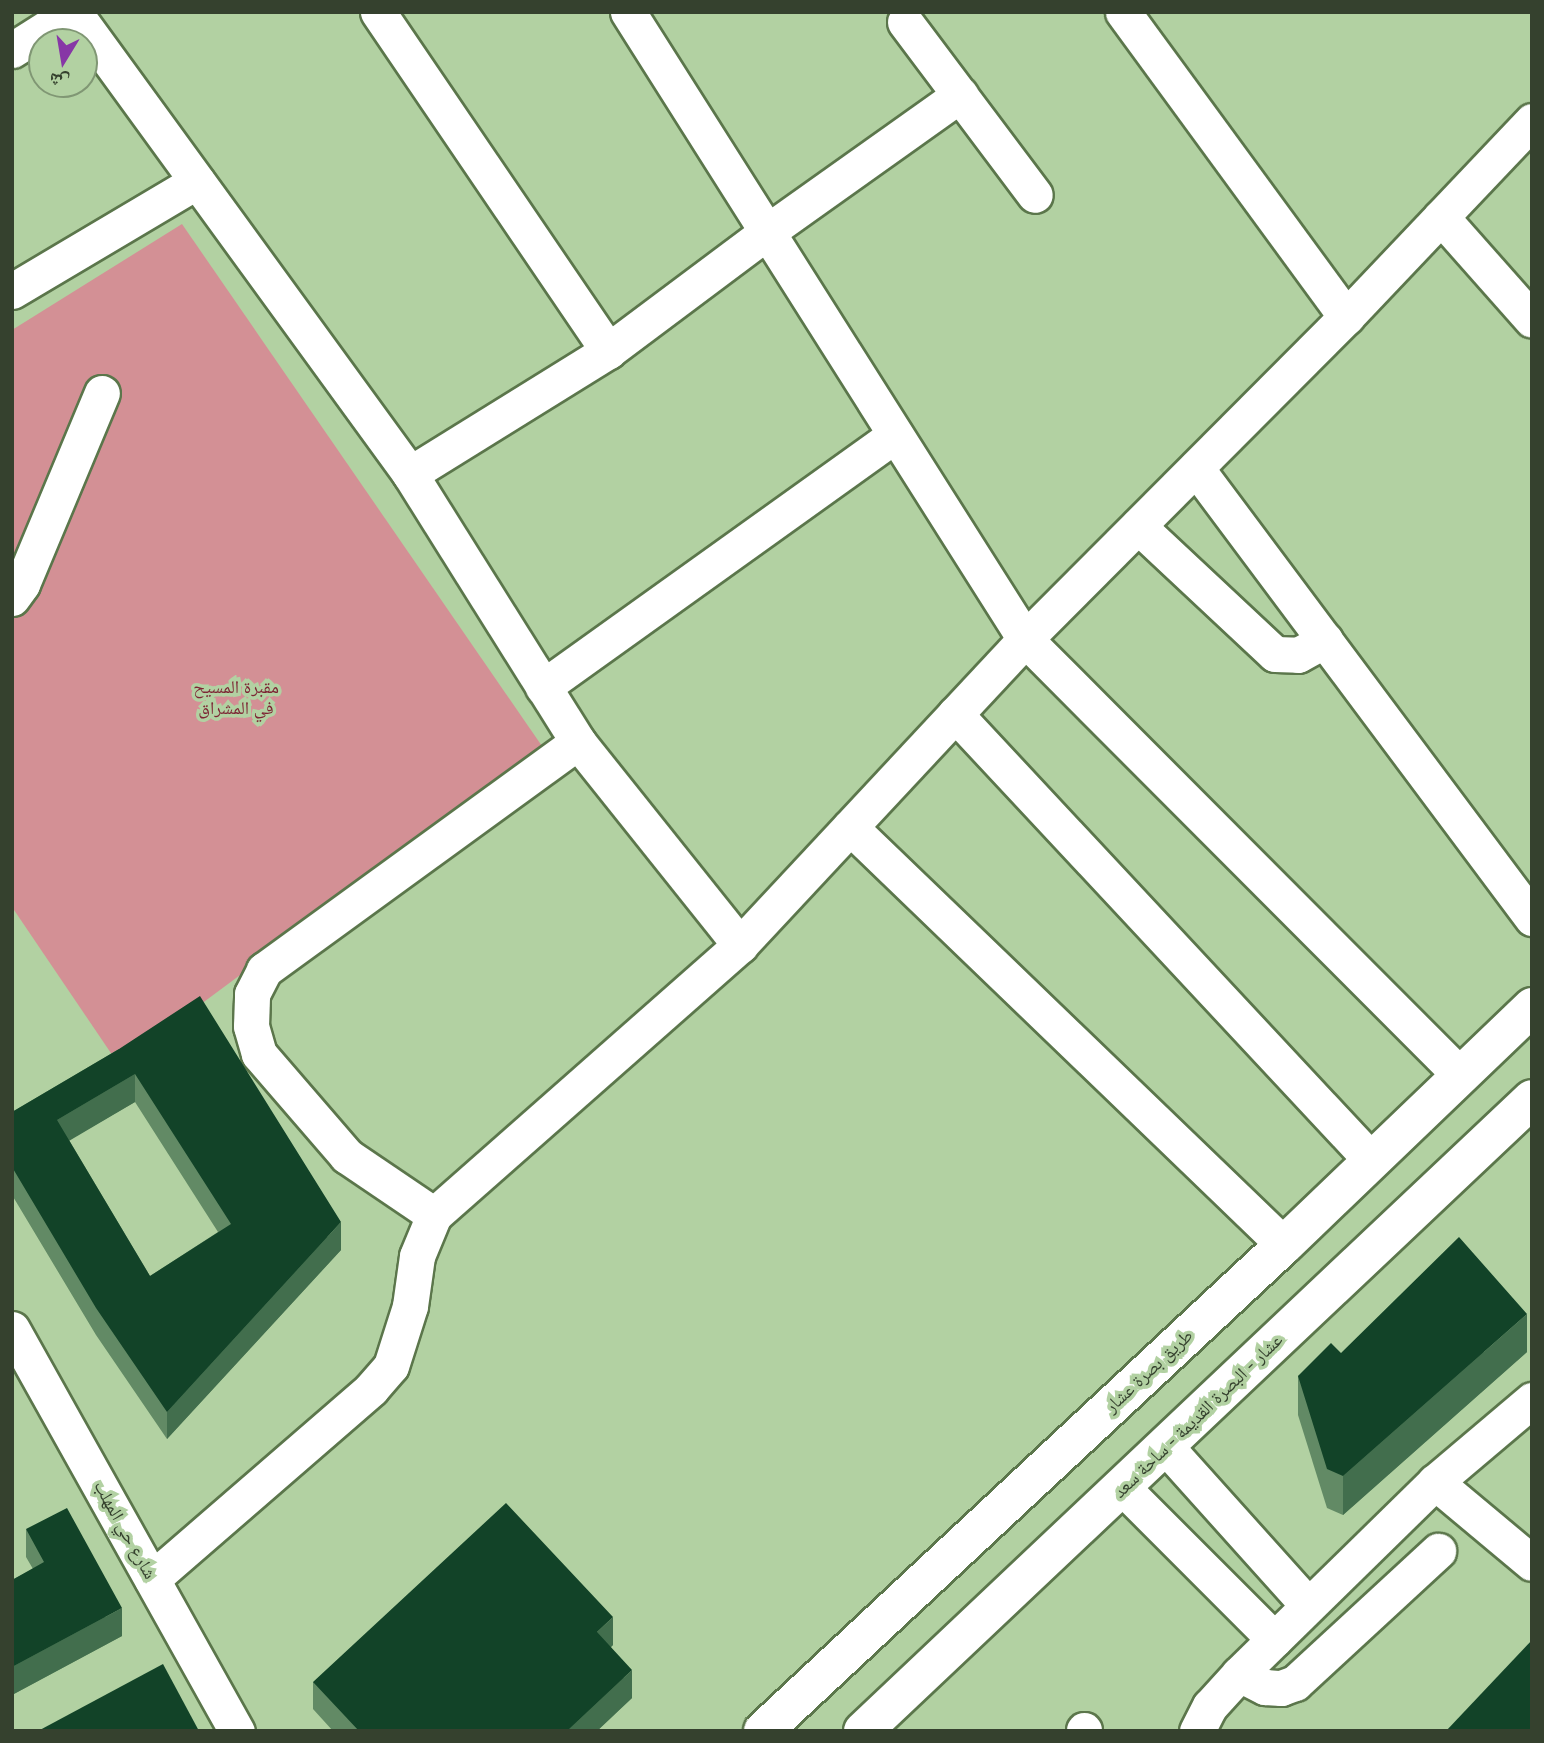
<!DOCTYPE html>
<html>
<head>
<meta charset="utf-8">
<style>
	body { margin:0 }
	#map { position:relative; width:1544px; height:1743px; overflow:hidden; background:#b2d1a2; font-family:Mulish,"Noto Naskh Arabic",sans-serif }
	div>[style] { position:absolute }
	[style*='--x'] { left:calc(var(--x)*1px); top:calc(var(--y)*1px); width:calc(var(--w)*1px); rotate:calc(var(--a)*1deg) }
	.green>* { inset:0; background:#d39095 }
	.roads { filter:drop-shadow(2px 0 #5b764b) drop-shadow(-2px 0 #5b764b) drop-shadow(0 2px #5b764b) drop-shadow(0 -2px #5b764b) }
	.minor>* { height:35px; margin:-17.5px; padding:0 17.5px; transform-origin:17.5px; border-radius:17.5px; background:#fff }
	.major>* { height:38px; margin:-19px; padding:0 19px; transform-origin:19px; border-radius:19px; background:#fff }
	.wall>* { inset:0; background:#628a65 }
	.shaded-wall>* { inset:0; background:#426e4d }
	.building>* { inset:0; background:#124328 }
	span { translate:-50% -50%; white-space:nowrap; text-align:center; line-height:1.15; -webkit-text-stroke:7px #b2d1a2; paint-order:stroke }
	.park-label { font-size:18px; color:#7d2534 }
	.street-label { font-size:18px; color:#35412e }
	.frame { position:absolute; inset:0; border:14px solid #35412e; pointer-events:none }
	.north { position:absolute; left:28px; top:28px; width:70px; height:70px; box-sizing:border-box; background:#b2d1a2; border:2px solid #809774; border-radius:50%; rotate:191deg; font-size:19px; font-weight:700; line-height:28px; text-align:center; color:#35412e }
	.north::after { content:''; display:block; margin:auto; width:24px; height:32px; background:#8737a6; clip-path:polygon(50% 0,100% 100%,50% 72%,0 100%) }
</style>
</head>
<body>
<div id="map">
	<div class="green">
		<i style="clip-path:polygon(182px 224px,544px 749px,119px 1065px,12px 907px,12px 330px)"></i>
	</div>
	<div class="roads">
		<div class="minor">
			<i style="--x:74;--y:12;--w:571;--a:53.97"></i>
			<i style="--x:410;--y:474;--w:316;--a:57.9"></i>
			<i style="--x:578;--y:742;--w:260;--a:51.4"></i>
			<i style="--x:378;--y:12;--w:410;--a:55.8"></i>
			<i style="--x:628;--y:12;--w:742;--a:57.66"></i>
			<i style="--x:1025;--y:639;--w:614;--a:45.07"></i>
			<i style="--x:1123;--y:12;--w:378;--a:53.8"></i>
			<i style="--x:905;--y:22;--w:216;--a:53.1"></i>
			<i style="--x:12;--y:50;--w:71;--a:-32.3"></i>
			<i style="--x:1441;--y:217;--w:137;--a:48.5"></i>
			<i style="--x:12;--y:291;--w:215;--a:-30.7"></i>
			<i style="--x:1196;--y:468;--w:562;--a:53.25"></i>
			<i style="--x:410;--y:474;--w:233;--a:-31.8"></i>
			<i style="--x:608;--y:351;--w:199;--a:-36.8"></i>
			<i style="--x:767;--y:232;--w:237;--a:-35.4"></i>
			<i style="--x:1138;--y:526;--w:187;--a:43.1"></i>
			<i style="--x:1275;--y:654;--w:23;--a:2"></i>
			<i style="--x:1298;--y:655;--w:31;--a:-29"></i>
			<i style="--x:12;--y:598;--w:17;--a:-54"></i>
			<i style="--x:22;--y:584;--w:207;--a:-67.3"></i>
			<i style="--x:543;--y:687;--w:433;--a:-35.6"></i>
			<i style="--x:955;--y:714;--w:610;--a:46.99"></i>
			<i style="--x:850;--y:827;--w:603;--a:43.92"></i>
			<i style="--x:434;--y:1215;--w:105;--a:-145.9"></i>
			<i style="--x:347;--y:1156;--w:135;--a:-130.8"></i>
			<i style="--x:259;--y:1054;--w:29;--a:-106"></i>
			<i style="--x:251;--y:1026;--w:32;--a:-88"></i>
			<i style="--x:252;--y:994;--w:27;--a:-63"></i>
			<i style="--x:264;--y:970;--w:388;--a:-36"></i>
			<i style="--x:12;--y:1329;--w:461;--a:60.8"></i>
			<i style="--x:1166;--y:1447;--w:212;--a:48.1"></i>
			<i style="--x:1435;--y:1482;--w:126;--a:39.9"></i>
			<i style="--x:1123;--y:1488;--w:214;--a:45"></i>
			<i style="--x:152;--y:1579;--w:290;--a:-40.9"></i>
			<i style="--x:371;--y:1389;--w:30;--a:-49"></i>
			<i style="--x:391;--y:1366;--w:63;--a:-72.4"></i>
			<i style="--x:410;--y:1306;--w:50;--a:-82"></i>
			<i style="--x:417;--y:1256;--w:44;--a:-67.5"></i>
			<i style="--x:434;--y:1215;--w:408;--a:-41.4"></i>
			<i style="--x:740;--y:945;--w:418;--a:-47"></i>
			<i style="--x:1025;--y:639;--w:455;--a:-45.1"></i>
			<i style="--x:1346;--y:317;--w:270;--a:-46.5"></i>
			<i style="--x:1239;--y:1674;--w:29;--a:27"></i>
			<i style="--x:1265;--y:1687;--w:16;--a:4"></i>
			<i style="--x:1281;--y:1688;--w:15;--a:-20"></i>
			<i style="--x:1295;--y:1683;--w:195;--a:-42.7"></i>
			<i style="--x:1084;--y:1731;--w:1;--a:-90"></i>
			<i style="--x:1197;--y:1731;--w:28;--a:-63"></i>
			<i style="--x:1210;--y:1706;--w:43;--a:-47.8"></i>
			<i style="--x:1239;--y:1674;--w:274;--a:-44.4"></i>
			<i style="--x:1435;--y:1482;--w:127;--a:-40.2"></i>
		</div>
		<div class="major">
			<i style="--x:763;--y:1731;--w:712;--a:-43.01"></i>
			<i style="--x:1284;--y:1245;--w:344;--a:-43.8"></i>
			<i style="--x:863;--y:1731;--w:920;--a:-43.37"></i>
		</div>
	</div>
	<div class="wall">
		<i style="clip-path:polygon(evenodd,119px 1049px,341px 1250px,167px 1439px,96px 1335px,12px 1195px,12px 1112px,119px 1049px,135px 1102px,218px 1232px,150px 1276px,69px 1140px,135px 1102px)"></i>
		<i style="clip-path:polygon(1527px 1352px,1343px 1515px,1327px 1508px,1298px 1415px,1298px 1376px,1341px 1353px)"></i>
		<i style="clip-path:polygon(26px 1529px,122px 1636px,12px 1695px,12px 1580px,33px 1569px,26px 1557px)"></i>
		<i style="clip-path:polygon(613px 1645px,611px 1647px,632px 1698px,597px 1731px,333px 1731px,313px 1709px,313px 1682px)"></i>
	</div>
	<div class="shaded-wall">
		<i style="clip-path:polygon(135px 1074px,135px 1102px,57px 1148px,57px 1120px)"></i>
		<i style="clip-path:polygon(341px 1222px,341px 1250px,167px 1439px,167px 1412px)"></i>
		<i style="clip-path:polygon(1527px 1314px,1527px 1352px,1343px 1515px,1343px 1476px)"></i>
		<i style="clip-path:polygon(122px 1608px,122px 1636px,12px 1695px,12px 1667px)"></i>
		<i style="clip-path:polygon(613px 1617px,613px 1645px,597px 1660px,597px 1632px)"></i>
		<i style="clip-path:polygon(632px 1670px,632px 1698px,597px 1731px,567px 1731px)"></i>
	</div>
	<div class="building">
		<i style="clip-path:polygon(evenodd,200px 996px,341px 1222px,167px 1412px,96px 1308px,12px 1167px,12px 1112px,119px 1049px,200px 996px,135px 1074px,231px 1224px,150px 1276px,57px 1120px,135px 1074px)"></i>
		<i style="clip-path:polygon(1459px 1237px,1527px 1314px,1343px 1476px,1327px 1469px,1298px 1376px,1331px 1343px,1341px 1353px)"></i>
		<i style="clip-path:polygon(506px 1503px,613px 1617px,597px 1632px,632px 1670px,567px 1731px,359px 1731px,313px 1682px)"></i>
		<i style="clip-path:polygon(67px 1508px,122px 1608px,12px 1667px,12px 1580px,44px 1562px,26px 1529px)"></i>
		<i style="clip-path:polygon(1532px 1640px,1532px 1731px,1446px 1731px)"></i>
		<i style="clip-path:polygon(163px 1664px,199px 1731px,38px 1731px)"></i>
	</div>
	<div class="park-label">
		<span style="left:236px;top:698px">مقبرة المسيح<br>في المشراق</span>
	</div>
	<div class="street-label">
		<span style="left:1149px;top:1371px;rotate:-43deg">طريق بصرة عشار</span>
		<span style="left:1198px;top:1416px;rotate:-44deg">عشار - البصرة القديمة - ساحة سعد</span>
		<span style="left:125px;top:1530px;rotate:61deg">شارع حي المهلب</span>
	</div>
	<div class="frame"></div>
	<div class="north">ش</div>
</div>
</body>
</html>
